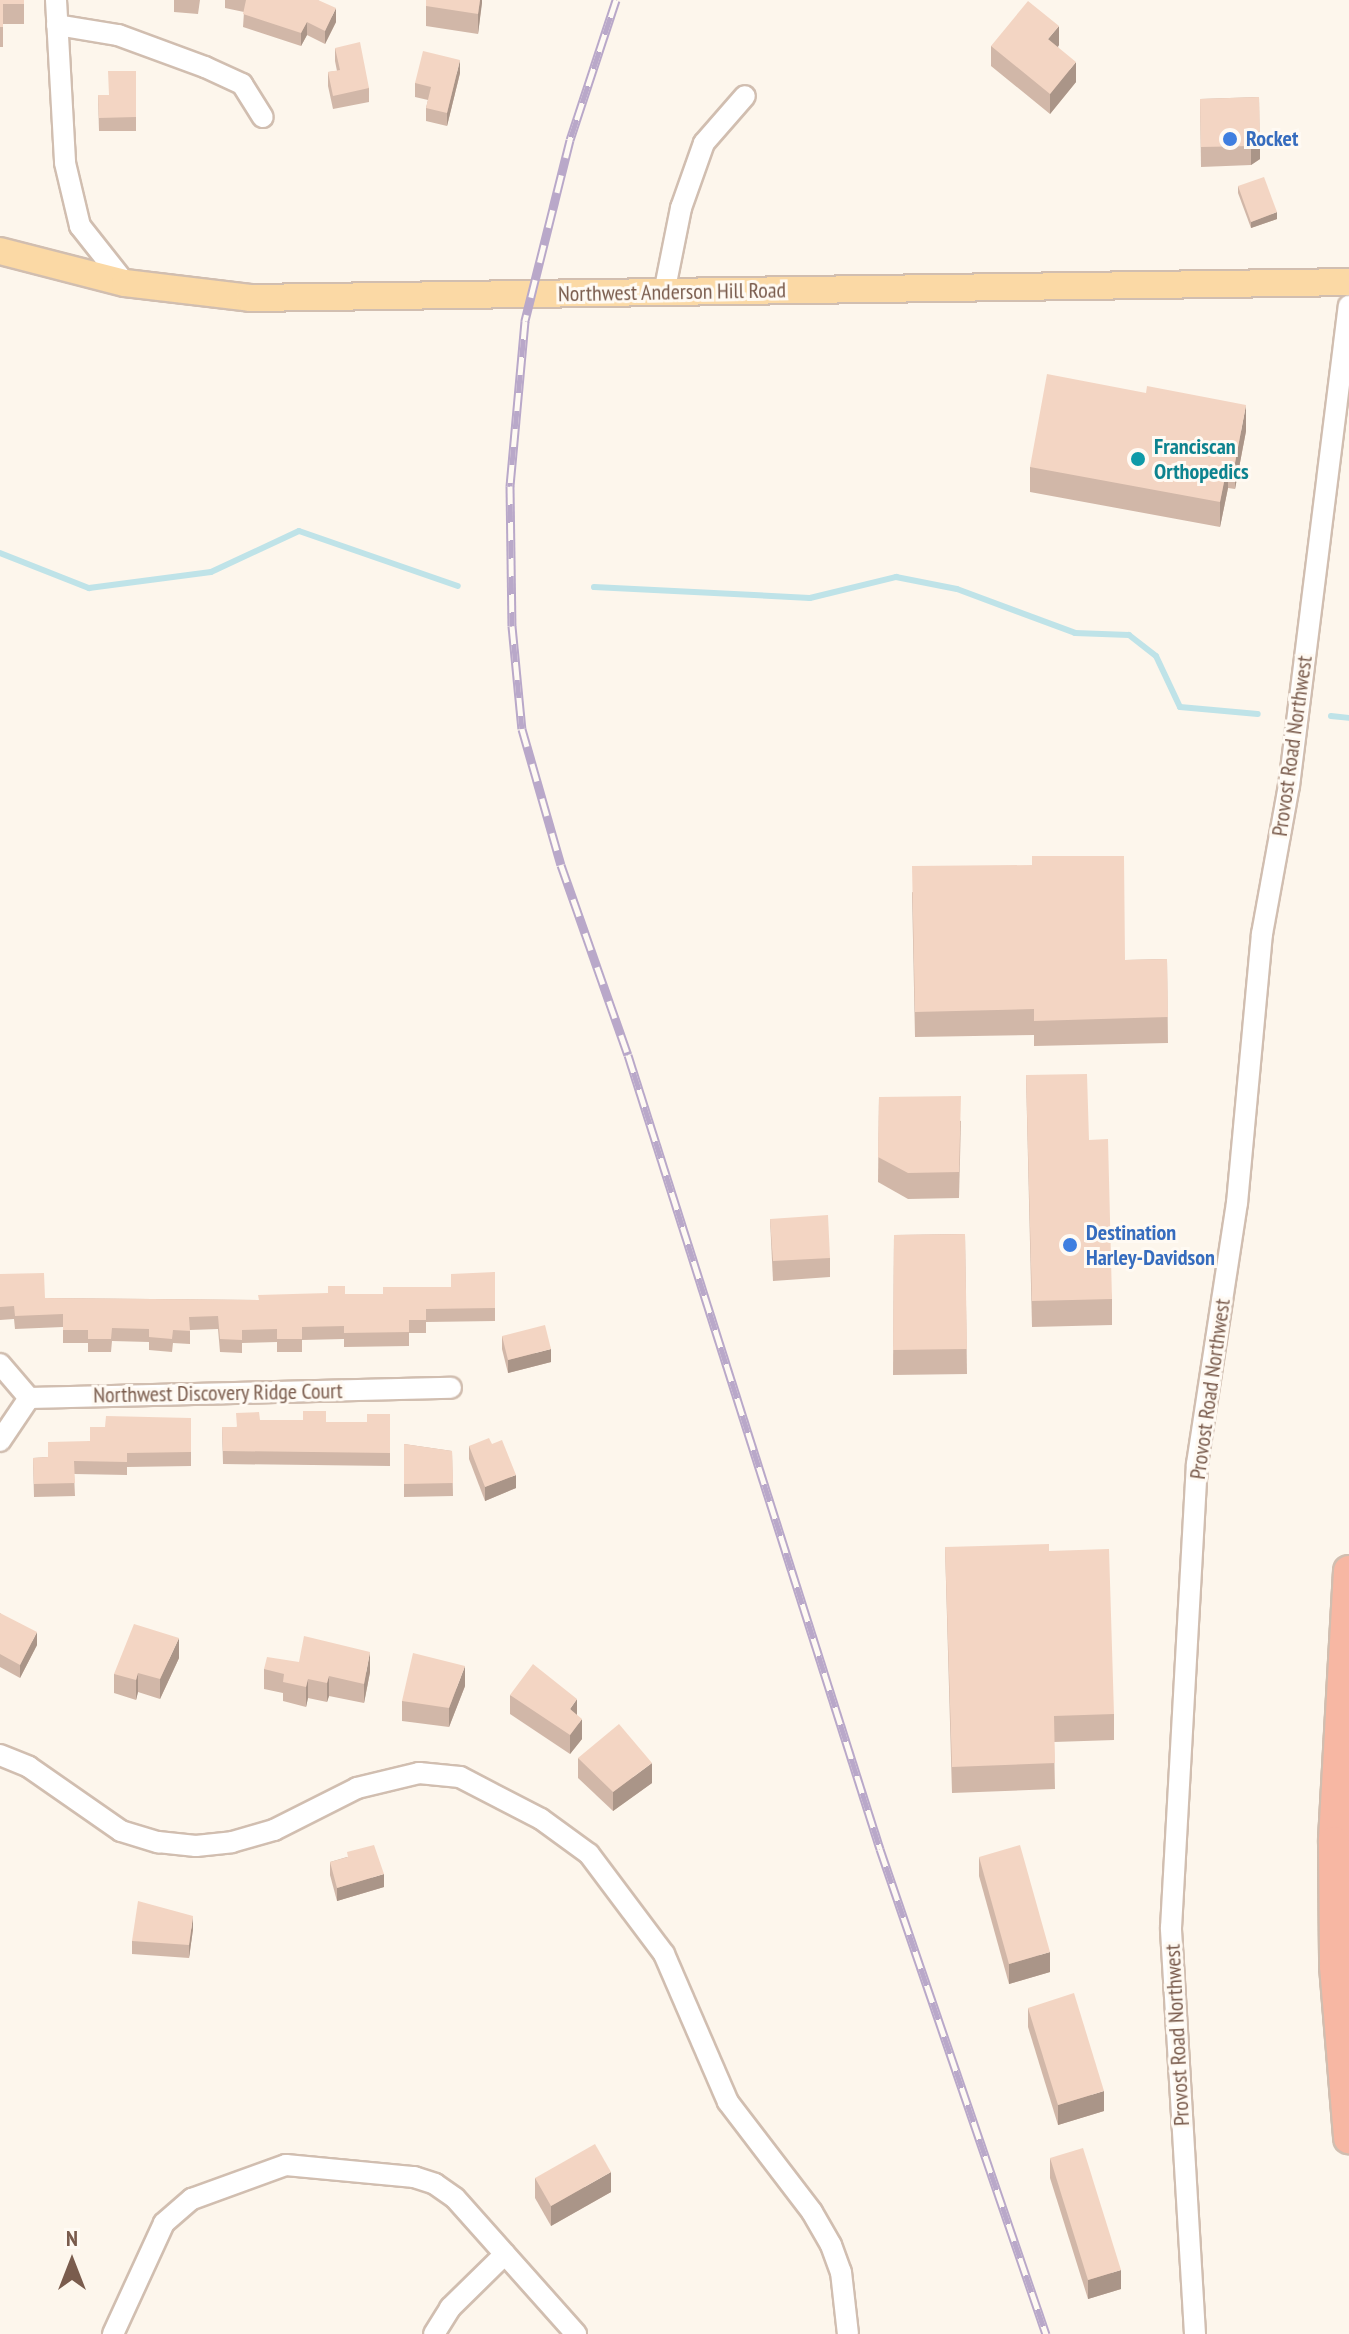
<!DOCTYPE html>
<html>
<head>
<meta charset="utf-8">
<style>
	body { margin:0 }
	#map { position:relative; width:1349px; height:2334px; overflow:hidden; background:#fdf6ec; font-family:"PT Sans Narrow",sans-serif }
	div>[style] { position:absolute }
	[style*='--x'] { left:calc(var(--x)*1px); top:calc(var(--y)*1px); width:calc(var(--w)*1px); rotate:calc(var(--a)*1deg) }
	.stream>* { height:6px; margin:-3px; padding:0 3px; transform-origin:3px; border-radius:3px; background:#bfe3e8 }
	.roads { filter:drop-shadow(2px 0 #d1beb0) drop-shadow(-2px 0 #d1beb0) drop-shadow(0 2px #d1beb0) drop-shadow(0 -2px #d1beb0) }
	.minor>* { height:20px; margin:-10px; padding:0 10px; transform-origin:10px; border-radius:10px; background:#fff }
	.major>* { height:26px; margin:-13px; padding:0 13px; transform-origin:13px; border-radius:13px; background:#fbd9a5 }
	.highway>* { height:30px; margin:-15px; padding:0 15px; transform-origin:15px; border-radius:15px; background:#f7b7a3 }
	.rail>* { height:9px; margin-top:-4.5px; transform-origin:0; background:repeating-linear-gradient(90deg,#fffaf3 0 18px,#b9a8c9 0 36px); box-sizing:border-box; border-block:2px solid #b9a8c9 }
	.wall>* { inset:0; background:#d1b7a8 }
	.shaded-wall>* { inset:0; background:#aa9588 }
	.building>* { inset:0; background:#f3d5c3 }
	.dots>* { width:22px; height:22px; translate:-50% -50%; box-sizing:border-box; border:4px solid #fffaf3; border-radius:50% }
	span { translate:-50% -50%; white-space:nowrap; text-align:center; line-height:1.15; -webkit-text-stroke:6px #fffaf3; paint-order:stroke }
	.shop-label { font-size:22px; color:#366cbe; font-weight:700 }
	.left { translate:0 -50%; text-align:left }
	.street-label { font-size:22px; color:#7a5c4d }
	.culture-label { font-size:22px; color:#0d838f; font-weight:700 }
	.north { position:absolute; left:32px; top:2222px; width:80px; height:80px; -webkit-text-stroke:6px #fffaf3; paint-order:stroke; rotate:0deg; font-size:22px; font-weight:700; line-height:32px; text-align:center; color:#7a5c4d }
	.north::after { content:''; display:block; margin:auto; width:28px; height:36px; background:#7a5c4d; clip-path:polygon(50% 0,100% 100%,50% 72%,0 100%) }
</style>
</head>
<body>
<div id="map">
	<div class="stream">
		<i style="--x:0;--y:553;--w:96;--a:21.5"></i>
		<i style="--x:89;--y:588;--w:123;--a:-7.5"></i>
		<i style="--x:211;--y:572;--w:97;--a:-25"></i>
		<i style="--x:299;--y:531;--w:168;--a:19.1"></i>
		<i style="--x:594;--y:587;--w:216;--a:2.9"></i>
		<i style="--x:810;--y:598;--w:89;--a:-13.7"></i>
		<i style="--x:896;--y:577;--w:62;--a:11.1"></i>
		<i style="--x:957;--y:589;--w:126;--a:20.4"></i>
		<i style="--x:1075;--y:633;--w:54;--a:2.1"></i>
		<i style="--x:1129;--y:635;--w:34;--a:38"></i>
		<i style="--x:1156;--y:656;--w:56;--a:64.8"></i>
		<i style="--x:1180;--y:707;--w:78;--a:5.1"></i>
		<i style="--x:1331;--y:716;--w:18;--a:6"></i>
	</div>
	<div class="roads">
		<div class="minor">
			<i style="--x:56;--y:0;--w:163;--a:86.8"></i>
			<i style="--x:65;--y:163;--w:65;--a:76.6"></i>
			<i style="--x:80;--y:226;--w:73;--a:51.7"></i>
			<i style="--x:57;--y:25;--w:62;--a:9.3"></i>
			<i style="--x:118;--y:35;--w:93;--a:20.2"></i>
			<i style="--x:205;--y:67;--w:41;--a:24.7"></i>
			<i style="--x:242;--y:84;--w:39;--a:58"></i>
			<i style="--x:664;--y:293;--w:87;--a:-78.7"></i>
			<i style="--x:681;--y:208;--w:69;--a:-70.5"></i>
			<i style="--x:704;--y:143;--w:62;--a:-48.9"></i>
			<i style="--x:0;--y:1364;--w:45;--a:49.5"></i>
			<i style="--x:29;--y:1398;--w:422;--a:-1.4"></i>
			<i style="--x:0;--y:1441;--w:52;--a:-56"></i>
			<i style="--x:0;--y:1755;--w:31;--a:22"></i>
			<i style="--x:29;--y:1767;--w:112;--a:34.8"></i>
			<i style="--x:121;--y:1831;--w:39;--a:17"></i>
			<i style="--x:158;--y:1842;--w:38;--a:6"></i>
			<i style="--x:196;--y:1846;--w:36;--a:-6"></i>
			<i style="--x:232;--y:1842;--w:44;--a:-15.9"></i>
			<i style="--x:274;--y:1830;--w:93;--a:-26.8"></i>
			<i style="--x:357;--y:1788;--w:64;--a:-13.6"></i>
			<i style="--x:419;--y:1773;--w:41;--a:5.6"></i>
			<i style="--x:460;--y:1777;--w:91;--a:27.4"></i>
			<i style="--x:541;--y:1819;--w:59;--a:36.1"></i>
			<i style="--x:589;--y:1854;--w:125;--a:53.1"></i>
			<i style="--x:664;--y:1954;--w:161;--a:66.6"></i>
			<i style="--x:728;--y:2102;--w:138;--a:52.6"></i>
			<i style="--x:812;--y:2212;--w:38;--a:60"></i>
			<i style="--x:831;--y:2245;--w:29;--a:70"></i>
			<i style="--x:841;--y:2272;--w:62;--a:83.6"></i>
			<i style="--x:113;--y:2334;--w:122;--a:-65.3"></i>
			<i style="--x:164;--y:2223;--w:37;--a:-41"></i>
			<i style="--x:192;--y:2199;--w:100;--a:-19.9"></i>
			<i style="--x:286;--y:2165;--w:129;--a:5.4"></i>
			<i style="--x:414;--y:2177;--w:22;--a:18"></i>
			<i style="--x:435;--y:2184;--w:24;--a:35"></i>
			<i style="--x:455;--y:2198;--w:182;--a:48.3"></i>
			<i style="--x:434;--y:2334;--w:31;--a:-58"></i>
			<i style="--x:450;--y:2308;--w:77;--a:-44.5"></i>
			<i style="--x:1195;--y:2334;--w:407;--a:-93.4"></i>
			<i style="--x:1171;--y:1928;--w:465;--a:-86.8"></i>
			<i style="--x:1197;--y:1464;--w:264;--a:-81.3"></i>
			<i style="--x:1237;--y:1203;--w:270;--a:-84.7"></i>
			<i style="--x:1262;--y:934;--w:150;--a:-79.7"></i>
			<i style="--x:1289;--y:786;--w:484;--a:-82.9"></i>
		</div>
		<div class="major">
			<i style="--x:0;--y:251;--w:129;--a:14.4"></i>
			<i style="--x:125;--y:283;--w:126;--a:6.8"></i>
			<i style="--x:250;--y:298;--w:1099;--a:-0.83"></i>
		</div>
		<div class="highway">
			<i style="--x:1349;--y:1571;--w:271;--a:93.2"></i>
			<i style="--x:1334;--y:1842;--w:124;--a:89.5"></i>
			<i style="--x:1335;--y:1966;--w:173;--a:85.3"></i>
		</div>
	</div>
	<div class="rail">
		<i style="--x:616;--y:0;--w:147;--a:108.2"></i>
		<i style="--x:570;--y:140;--w:187;--a:104"></i>
		<i style="--x:525;--y:321;--w:166;--a:95.2"></i>
		<i style="--x:510;--y:486;--w:140;--a:89.2"></i>
		<i style="--x:512;--y:626;--w:103;--a:84.5"></i>
		<i style="--x:522;--y:729;--w:141;--a:74"></i>
		<i style="--x:561;--y:865;--w:201;--a:70.6"></i>
		<i style="--x:628;--y:1055;--w:833;--a:72.39"></i>
		<i style="--x:880;--y:1849;--w:513;--a:71.11"></i>
	</div>
	<div class="wall">
		<i style="clip-path:polygon(0 0,24px 0,24px 24px,3px 24px,3px 47px,0 47px)"></i>
		<i style="clip-path:polygon(172px 0,200px 0,198px 14px,174px 12px,174px 0)"></i>
		<i style="clip-path:polygon(225px 0,318px 0,336px 22px,325px 44px,307px 35px,301px 46px,243px 27px,244px 12px,225px 8px)"></i>
		<i style="clip-path:polygon(482px 0,478px 34px,426px 26px,426px 6px)"></i>
		<i style="clip-path:polygon(1059px 45px,1058px 47px,1076px 82px,1050px 114px,991px 66px,991px 46px)"></i>
		<i style="clip-path:polygon(335px 48px,369px 88px,369px 102px,333px 109px,328px 86px,328px 72px,337px 71px,335px 61px)"></i>
		<i style="clip-path:polygon(460px 73px,447px 126px,426px 121px,426px 108px,428px 100px,415px 97px,415px 83px)"></i>
		<i style="clip-path:polygon(98px 95px,136px 117px,136px 131px,99px 131px)"></i>
		<i style="clip-path:polygon(1259px 97px,1260px 159px,1251px 165px,1201px 167px,1200px 99px)"></i>
		<i style="clip-path:polygon(1238px 186px,1277px 219px,1251px 228px,1238px 193px)"></i>
		<i style="clip-path:polygon(1246px 431px,1235px 489px,1228px 488px,1220px 527px,1030px 492px,1030px 467px)"></i>
		<i style="clip-path:polygon(912px 892px,1125px 960px,1167px 959px,1168px 1043px,1034px 1046px,1034px 1035px,915px 1037px)"></i>
		<i style="clip-path:polygon(1026px 1075px,1089px 1140px,1112px 1299px,1112px 1325px,1032px 1327px)"></i>
		<i style="clip-path:polygon(879px 1097px,961px 1121px,959px 1198px,908px 1199px,878px 1182px)"></i>
		<i style="clip-path:polygon(770px 1219px,830px 1258px,830px 1277px,773px 1281px)"></i>
		<i style="clip-path:polygon(965px 1234px,967px 1374px,893px 1375px,894px 1235px)"></i>
		<i style="clip-path:polygon(495px 1272px,495px 1321px,426px 1322px,426px 1333px,409px 1333px,409px 1346px,344px 1347px,344px 1339px,302px 1340px,302px 1352px,277px 1352px,277px 1342px,242px 1343px,242px 1353px,220px 1352px,218px 1329px,190px 1330px,190px 1344px,173px 1343px,172px 1352px,149px 1350px,149px 1342px,112px 1341px,111px 1352px,88px 1352px,88px 1343px,63px 1343px,63px 1327px,15px 1329px,14px 1319px,0 1320px,0 1274px,45px 1298px,259px 1300px,345px 1294px,383px 1294px,451px 1287px)"></i>
		<i style="clip-path:polygon(502px 1336px,551px 1362px,508px 1373px,502px 1349px)"></i>
		<i style="clip-path:polygon(390px 1414px,390px 1466px,223px 1464px,222px 1427px,236px 1427px,260px 1420px,326px 1422px,367px 1422px)"></i>
		<i style="clip-path:polygon(191px 1418px,191px 1466px,127px 1467px,127px 1475px,74px 1474px,75px 1496px,34px 1497px,33px 1458px,48px 1457px,90px 1441px,105px 1427px)"></i>
		<i style="clip-path:polygon(404px 1444px,452px 1451px,453px 1496px,404px 1497px)"></i>
		<i style="clip-path:polygon(492px 1444px,516px 1488px,485px 1501px,469px 1459px,469px 1446px)"></i>
		<i style="clip-path:polygon(945px 1547px,1049px 1551px,1114px 1714px,1114px 1740px,1054px 1742px,1055px 1789px,952px 1793px)"></i>
		<i style="clip-path:polygon(0 1613px,37px 1645px,20px 1678px,0 1667px)"></i>
		<i style="clip-path:polygon(179px 1658px,160px 1699px,138px 1692px,136px 1700px,114px 1693px,114px 1674px)"></i>
		<i style="clip-path:polygon(264px 1669px,370px 1672px,364px 1703px,329px 1696px,327px 1702px,308px 1698px,306px 1707px,283px 1701px,283px 1693px,264px 1689px)"></i>
		<i style="clip-path:polygon(465px 1686px,449px 1727px,402px 1721px,402px 1701px)"></i>
		<i style="clip-path:polygon(510px 1695px,577px 1715px,582px 1739px,570px 1754px,510px 1714px)"></i>
		<i style="clip-path:polygon(578px 1758px,652px 1783px,613px 1811px,578px 1778px)"></i>
		<i style="clip-path:polygon(347px 1857px,384px 1887px,337px 1901px,330px 1875px,330px 1862px)"></i>
		<i style="clip-path:polygon(979px 1857px,1050px 1972px,1009px 1984px,979px 1876px)"></i>
		<i style="clip-path:polygon(193px 1929px,189px 1958px,132px 1954px,132px 1941px)"></i>
		<i style="clip-path:polygon(1028px 2008px,1104px 2111px,1058px 2125px,1028px 2027px)"></i>
		<i style="clip-path:polygon(1050px 2158px,1121px 2289px,1088px 2299px,1050px 2178px)"></i>
		<i style="clip-path:polygon(535px 2178px,611px 2192px,551px 2226px,535px 2198px)"></i>
	</div>
	<div class="shaded-wall">
		<i style="clip-path:polygon(480px 0,482px 0,482px 3px,478px 34px,478px 14px)"></i>
		<i style="clip-path:polygon(336px 8px,336px 22px,325px 44px,325px 31px)"></i>
		<i style="clip-path:polygon(307px 22px,307px 35px,301px 46px,301px 33px)"></i>
		<i style="clip-path:polygon(1059px 26px,1059px 45px,1048px 59px,1048px 39px)"></i>
		<i style="clip-path:polygon(460px 60px,460px 73px,447px 126px,447px 113px)"></i>
		<i style="clip-path:polygon(1076px 62px,1076px 82px,1050px 114px,1050px 94px)"></i>
		<i style="clip-path:polygon(1260px 140px,1260px 159px,1251px 165px,1251px 146px)"></i>
		<i style="clip-path:polygon(1277px 212px,1277px 219px,1251px 228px,1251px 222px)"></i>
		<i style="clip-path:polygon(1246px 405px,1246px 431px,1235px 489px,1235px 463px)"></i>
		<i style="clip-path:polygon(1228px 462px,1228px 488px,1220px 527px,1220px 502px)"></i>
		<i style="clip-path:polygon(551px 1349px,551px 1362px,508px 1373px,508px 1360px)"></i>
		<i style="clip-path:polygon(516px 1475px,516px 1488px,485px 1501px,485px 1487px)"></i>
		<i style="clip-path:polygon(37px 1632px,37px 1645px,20px 1678px,20px 1665px)"></i>
		<i style="clip-path:polygon(179px 1638px,179px 1658px,160px 1699px,160px 1679px)"></i>
		<i style="clip-path:polygon(370px 1652px,370px 1672px,364px 1703px,364px 1684px)"></i>
		<i style="clip-path:polygon(465px 1666px,465px 1686px,449px 1727px,449px 1708px)"></i>
		<i style="clip-path:polygon(138px 1673px,138px 1692px,136px 1700px,136px 1680px)"></i>
		<i style="clip-path:polygon(329px 1676px,329px 1696px,327px 1702px,327px 1683px)"></i>
		<i style="clip-path:polygon(308px 1679px,308px 1698px,306px 1707px,306px 1687px)"></i>
		<i style="clip-path:polygon(577px 1699px,577px 1719px,570px 1709px)"></i>
		<i style="clip-path:polygon(582px 1719px,582px 1739px,570px 1754px,570px 1735px)"></i>
		<i style="clip-path:polygon(652px 1763px,652px 1783px,613px 1811px,613px 1792px)"></i>
		<i style="clip-path:polygon(384px 1874px,384px 1887px,337px 1901px,337px 1888px)"></i>
		<i style="clip-path:polygon(193px 1916px,193px 1929px,189px 1958px,189px 1945px)"></i>
		<i style="clip-path:polygon(1050px 1952px,1050px 1972px,1009px 1984px,1009px 1964px)"></i>
		<i style="clip-path:polygon(1104px 2091px,1104px 2111px,1058px 2125px,1058px 2105px)"></i>
		<i style="clip-path:polygon(611px 2172px,611px 2192px,551px 2226px,551px 2206px)"></i>
		<i style="clip-path:polygon(1121px 2270px,1121px 2289px,1088px 2299px,1088px 2280px)"></i>
	</div>
	<div class="building">
		<i style="clip-path:polygon(0 0,24px 0,24px 4px,3px 4px,3px 27px,0 27px)"></i>
		<i style="clip-path:polygon(246px 0,318px 0,336px 8px,325px 31px,307px 22px,301px 33px,243px 14px)"></i>
		<i style="clip-path:polygon(426px 0,480px 0,478px 14px,426px 6px)"></i>
		<i style="clip-path:polygon(1028px 1px,1059px 26px,1048px 39px,1076px 62px,1050px 94px,991px 46px)"></i>
		<i style="clip-path:polygon(360px 42px,369px 88px,333px 96px,328px 72px,340px 70px,335px 48px)"></i>
		<i style="clip-path:polygon(423px 51px,460px 60px,447px 113px,426px 108px,431px 87px,415px 83px)"></i>
		<i style="clip-path:polygon(108px 71px,136px 71px,136px 117px,99px 118px,98px 95px,109px 95px)"></i>
		<i style="clip-path:polygon(1259px 97px,1260px 140px,1251px 146px,1201px 147px,1200px 99px)"></i>
		<i style="clip-path:polygon(1264px 177px,1277px 212px,1251px 222px,1238px 186px)"></i>
		<i style="clip-path:polygon(1047px 374px,1146px 393px,1147px 386px,1246px 405px,1235px 463px,1228px 462px,1220px 502px,1030px 467px)"></i>
		<i style="clip-path:polygon(1032px 856px,1124px 856px,1125px 960px,1167px 959px,1168px 1017px,1034px 1021px,1034px 1009px,915px 1012px,912px 866px,1032px 865px)"></i>
		<i style="clip-path:polygon(1087px 1074px,1089px 1140px,1108px 1139px,1112px 1299px,1032px 1301px,1026px 1075px)"></i>
		<i style="clip-path:polygon(961px 1096px,959px 1172px,908px 1173px,878px 1157px,879px 1097px)"></i>
		<i style="clip-path:polygon(828px 1215px,830px 1258px,773px 1261px,770px 1219px)"></i>
		<i style="clip-path:polygon(965px 1234px,967px 1349px,893px 1350px,894px 1235px)"></i>
		<i style="clip-path:polygon(495px 1272px,495px 1308px,426px 1309px,426px 1320px,409px 1320px,409px 1332px,344px 1333px,344px 1326px,302px 1327px,302px 1339px,277px 1339px,277px 1329px,242px 1330px,242px 1340px,220px 1339px,218px 1316px,189px 1317px,190px 1331px,173px 1330px,172px 1339px,149px 1337px,149px 1329px,112px 1328px,111px 1339px,88px 1339px,88px 1330px,63px 1330px,63px 1314px,15px 1316px,14px 1306px,0 1307px,0 1274px,44px 1273px,45px 1298px,259px 1300px,258px 1295px,328px 1293px,328px 1286px,345px 1286px,345px 1294px,383px 1294px,383px 1287px,451px 1287px,451px 1274px)"></i>
		<i style="clip-path:polygon(545px 1325px,551px 1349px,508px 1360px,502px 1336px)"></i>
		<i style="clip-path:polygon(303px 1411px,326px 1411px,326px 1422px,367px 1422px,367px 1414px,390px 1414px,390px 1453px,223px 1451px,222px 1427px,237px 1427px,236px 1413px,259px 1412px,260px 1420px,303px 1420px)"></i>
		<i style="clip-path:polygon(106px 1416px,191px 1418px,191px 1452px,127px 1453px,127px 1462px,74px 1461px,75px 1483px,34px 1484px,33px 1458px,48px 1457px,48px 1442px,90px 1441px,90px 1427px,105px 1427px)"></i>
		<i style="clip-path:polygon(489px 1438px,492px 1444px,502px 1440px,516px 1475px,485px 1487px,469px 1446px)"></i>
		<i style="clip-path:polygon(404px 1444px,452px 1451px,453px 1483px,404px 1484px)"></i>
		<i style="clip-path:polygon(1049px 1544px,1049px 1551px,1109px 1549px,1114px 1714px,1054px 1716px,1055px 1763px,952px 1767px,945px 1547px)"></i>
		<i style="clip-path:polygon(0 1613px,37px 1632px,20px 1665px,0 1654px)"></i>
		<i style="clip-path:polygon(134px 1624px,179px 1638px,160px 1679px,138px 1673px,136px 1680px,114px 1674px)"></i>
		<i style="clip-path:polygon(304px 1636px,370px 1652px,364px 1684px,329px 1676px,327px 1683px,308px 1679px,306px 1687px,283px 1682px,284px 1674px,264px 1669px,267px 1657px,299px 1662px)"></i>
		<i style="clip-path:polygon(413px 1653px,465px 1666px,449px 1708px,402px 1701px)"></i>
		<i style="clip-path:polygon(533px 1664px,577px 1699px,570px 1709px,582px 1719px,570px 1735px,510px 1695px)"></i>
		<i style="clip-path:polygon(619px 1724px,652px 1763px,613px 1792px,578px 1758px)"></i>
		<i style="clip-path:polygon(374px 1845px,384px 1874px,337px 1888px,330px 1862px,348px 1857px,347px 1852px)"></i>
		<i style="clip-path:polygon(1020px 1845px,1050px 1952px,1009px 1964px,979px 1857px)"></i>
		<i style="clip-path:polygon(138px 1901px,193px 1916px,189px 1945px,132px 1941px)"></i>
		<i style="clip-path:polygon(1074px 1993px,1104px 2091px,1058px 2105px,1028px 2008px)"></i>
		<i style="clip-path:polygon(595px 2144px,611px 2172px,551px 2206px,535px 2178px)"></i>
		<i style="clip-path:polygon(1083px 2148px,1121px 2270px,1088px 2280px,1050px 2158px)"></i>
	</div>
	<div class="dots">
		<i style="left:1230px;top:139px;background:#3f7fe0"></i>
		<i style="left:1138px;top:459px;background:#0f9aa8"></i>
		<i style="left:1070px;top:1245px;background:#3f7fe0"></i>
	</div>
	<div class="shop-label">
		<span class="left" style="left:1246px;top:139px">Rocket</span>
		<span class="left" style="left:1086px;top:1245px">Destination<br>Harley-Davidson</span>
	</div>
	<div class="street-label">
		<span style="left:672px;top:292px;rotate:-1deg">Northwest Anderson Hill Road</span>
		<span style="left:1292px;top:746px;rotate:-82deg">Provost Road Northwest</span>
		<span style="left:1210px;top:1389px;rotate:-82deg">Provost Road Northwest</span>
		<span style="left:218px;top:1393px;rotate:-1deg">Northwest Discovery Ridge Court</span>
		<span style="left:1177px;top:2035px;rotate:-93deg">Provost Road Northwest</span>
	</div>
	<div class="culture-label">
		<span class="left" style="left:1154px;top:459px">Franciscan<br>Orthopedics</span>
	</div>
	<div class="north">N</div>
</div>
</body>
</html>
